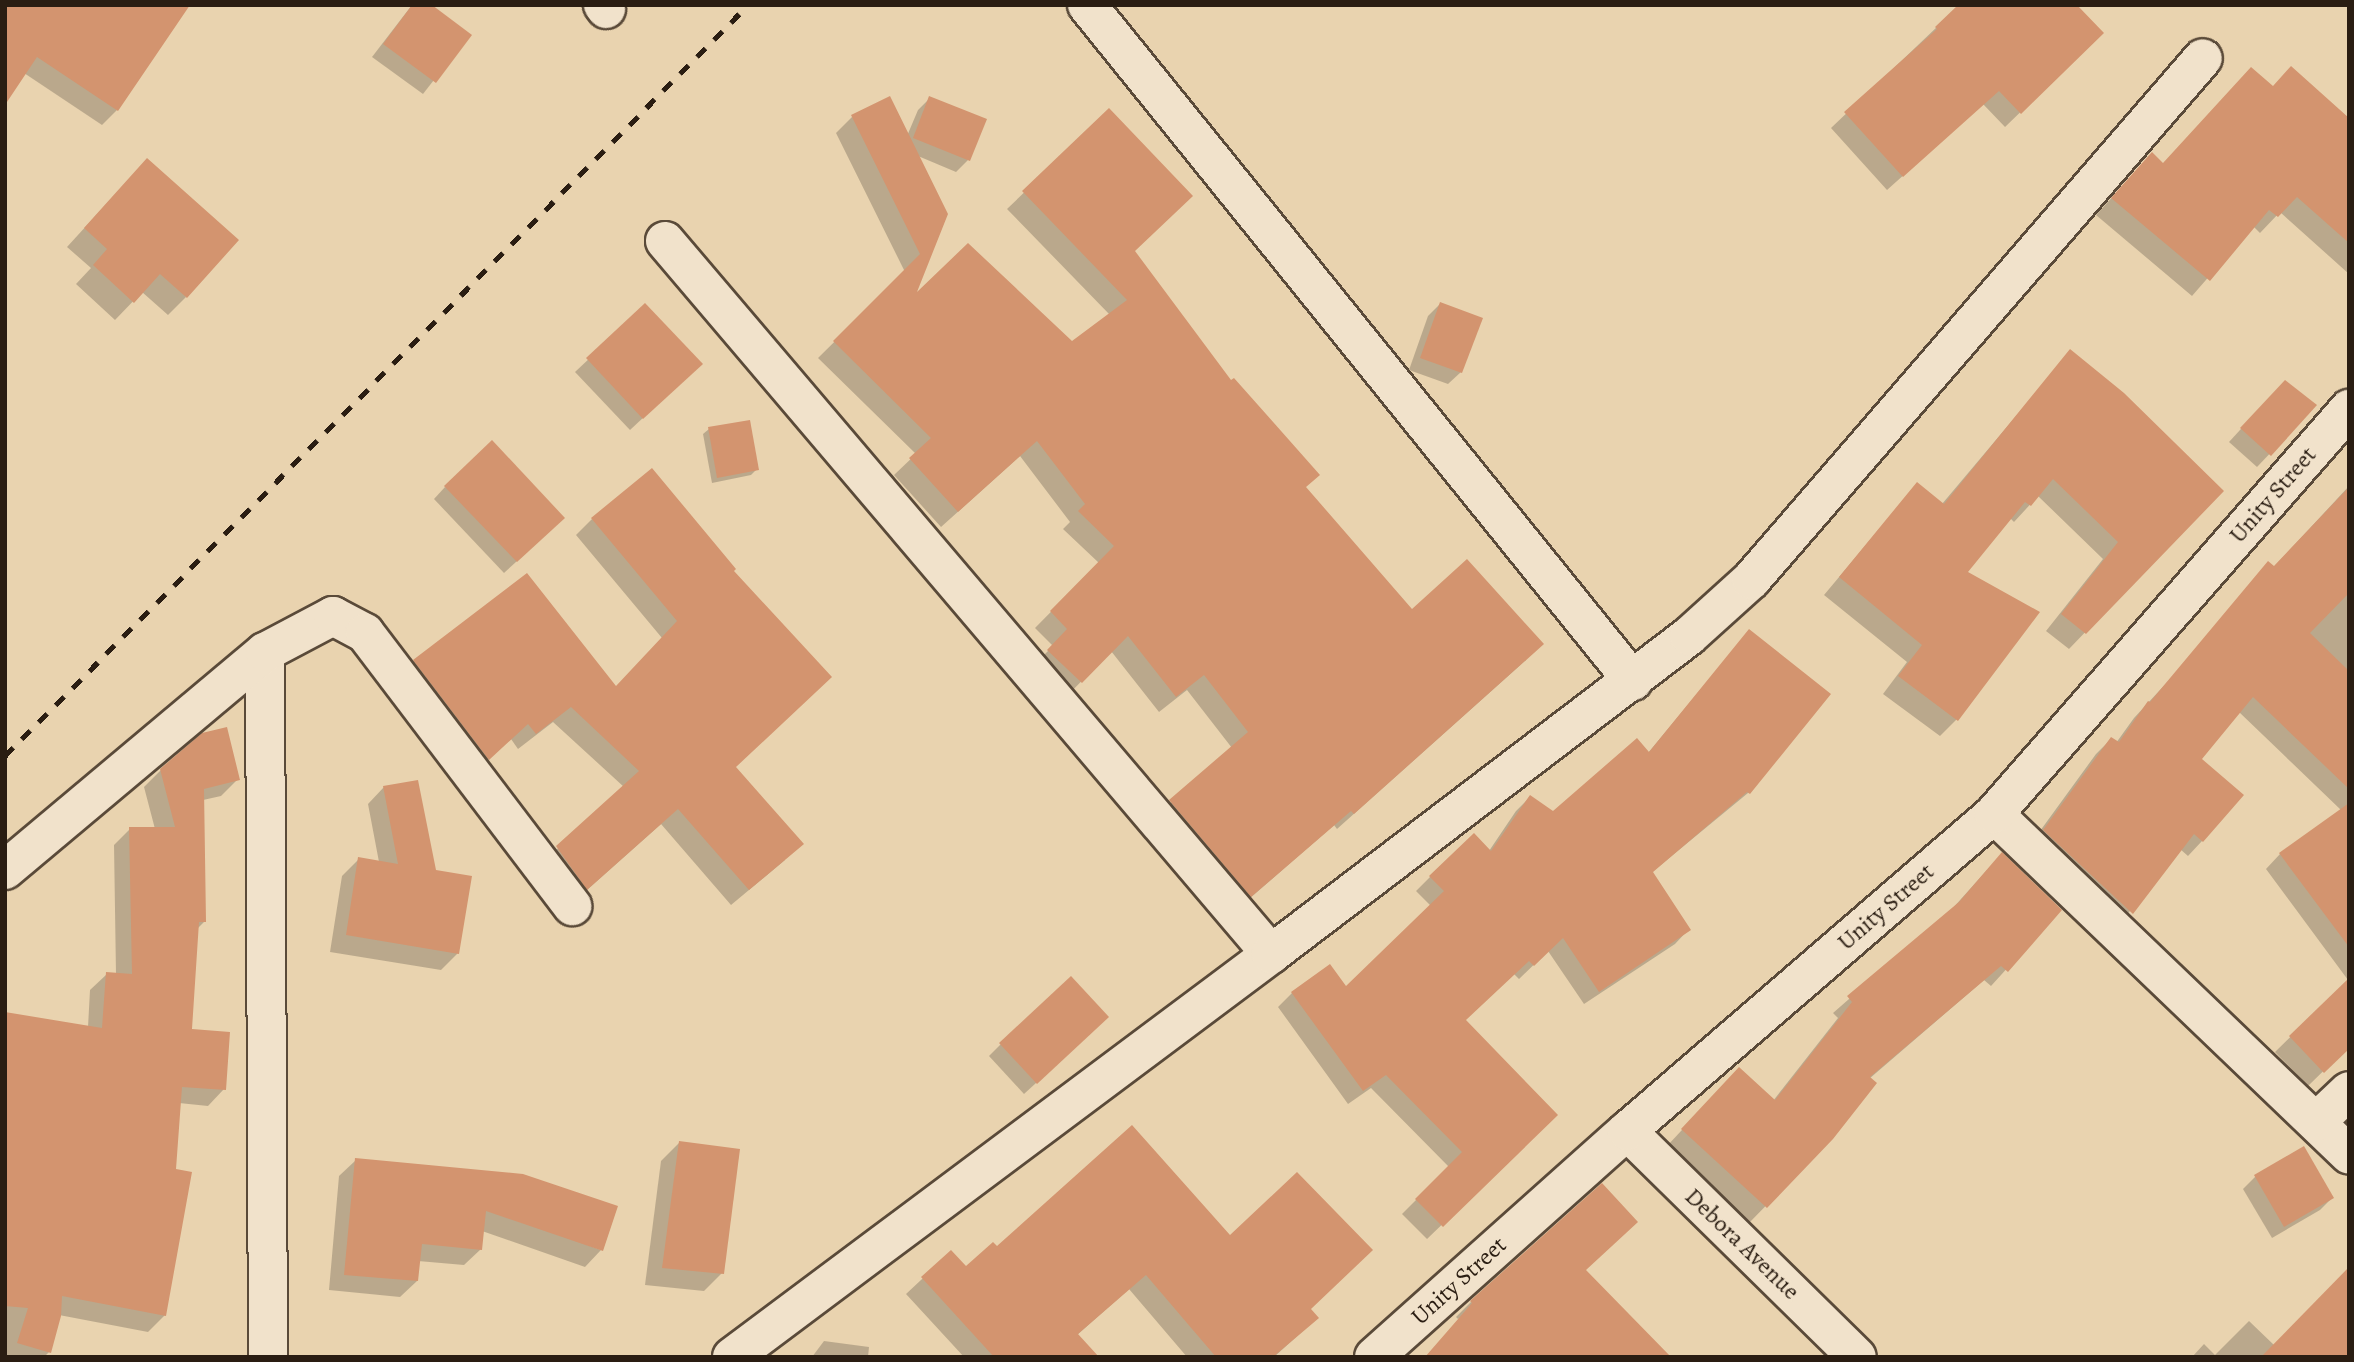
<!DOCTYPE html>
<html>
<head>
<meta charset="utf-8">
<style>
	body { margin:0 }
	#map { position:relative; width:2354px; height:1362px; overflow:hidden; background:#e9d3af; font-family:Alegreya,serif }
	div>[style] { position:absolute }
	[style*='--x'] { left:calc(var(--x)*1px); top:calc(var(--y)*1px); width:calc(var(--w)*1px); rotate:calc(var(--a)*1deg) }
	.shadow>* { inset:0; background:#0003 }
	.building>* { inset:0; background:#d3946f }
	.roads { filter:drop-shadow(2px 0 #5a4a39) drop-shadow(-2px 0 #5a4a39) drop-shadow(0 2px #5a4a39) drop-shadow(0 -2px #5a4a39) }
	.minor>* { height:38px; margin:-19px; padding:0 19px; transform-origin:19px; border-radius:19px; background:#f1e2cb }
	.rail>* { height:5px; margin-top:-2.5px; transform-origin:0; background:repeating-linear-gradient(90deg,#2a1d12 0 12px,transparent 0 24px) }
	span { translate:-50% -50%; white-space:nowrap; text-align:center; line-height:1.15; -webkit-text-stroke:5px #f1e2cb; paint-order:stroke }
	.street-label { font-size:24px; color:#2a1d12 }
	.frame { position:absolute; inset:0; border:7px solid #2a1d12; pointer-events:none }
</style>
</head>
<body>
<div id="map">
	<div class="shadow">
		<i style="clip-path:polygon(5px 5px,117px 110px,102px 125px,24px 73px)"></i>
		<i style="clip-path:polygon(412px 5px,429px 5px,469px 35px,423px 94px,372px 57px)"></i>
		<i style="clip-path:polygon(1960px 5px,2102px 33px,2005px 127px,1983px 104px,1887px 190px,1831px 128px)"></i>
		<i style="clip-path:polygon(2272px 88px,2349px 120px,2349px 274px,2280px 212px,2260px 233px,2253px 226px,2192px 296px,2096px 215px,2136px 171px,2162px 165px)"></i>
		<i style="clip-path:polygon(930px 98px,968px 160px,956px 172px,918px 156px,946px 214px,912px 299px,1071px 344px,1110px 315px,1007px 209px,1109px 111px,1133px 252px,1305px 488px,1412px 611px,1526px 660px,1337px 829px,1334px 825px,1234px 912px,1154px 818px,1232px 748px,1187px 690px,1159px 712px,1111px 651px,1065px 698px,1032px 667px,1053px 646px,1035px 628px,1099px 563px,1063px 529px,1070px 522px,1020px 456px,941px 527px,894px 475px,916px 454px,818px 358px,905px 272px,836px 133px,852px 117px,907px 136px,918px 110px)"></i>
		<i style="clip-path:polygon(130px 178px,186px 297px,168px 315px,142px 292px,115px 320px,76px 284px,91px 268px,67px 247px)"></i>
		<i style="clip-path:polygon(1440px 304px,1461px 372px,1448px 384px,1409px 370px,1428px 316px)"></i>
		<i style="clip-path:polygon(645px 306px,688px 376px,630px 430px,575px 372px)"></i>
		<i style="clip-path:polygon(2070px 352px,2221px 491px,2069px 649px,2046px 631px,2103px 559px,2038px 496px,2014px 522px,2010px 518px,1965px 573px,2038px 613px,1956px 720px,1940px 736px,1883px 694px,1907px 662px,1824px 595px,1917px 484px,1942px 504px)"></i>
		<i style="clip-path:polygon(2273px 394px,2315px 406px,2257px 467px,2229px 442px)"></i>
		<i style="clip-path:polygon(709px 429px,757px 469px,751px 475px,712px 483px,703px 434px)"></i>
		<i style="clip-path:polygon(2349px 486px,2349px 1046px,2308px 1086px,2275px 1052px,2348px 980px,2266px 869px,2280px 854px,2341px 810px,2239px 712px,2199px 759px,2202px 841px,2188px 856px,2180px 849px,2117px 927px,2029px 846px,2096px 754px,2111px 739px,2116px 743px,2134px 718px)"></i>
		<i style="clip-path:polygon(445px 487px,551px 530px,504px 573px,434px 499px)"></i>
		<i style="clip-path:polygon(592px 519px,732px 572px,734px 767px,785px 860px,731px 905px,661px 824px,570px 905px,541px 864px,624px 787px,553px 722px,518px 749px,511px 739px,471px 775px,397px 677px,414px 661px,616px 688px,662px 638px,576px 535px)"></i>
		<i style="clip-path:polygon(1749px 631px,1828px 694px,1748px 793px,1651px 873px,1689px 929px,1675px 944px,1584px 1004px,1548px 951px,1519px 979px,1514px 974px,1464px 1020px,1556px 1115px,1427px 1239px,1402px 1214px,1449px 1167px,1371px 1088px,1348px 1104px,1278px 1007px,1292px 993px,1346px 989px,1431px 906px,1416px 891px,1430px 877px,1489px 851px,1516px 811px,1530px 797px,1553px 813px,1648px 753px)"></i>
		<i style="clip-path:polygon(161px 770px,238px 779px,221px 796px,203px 800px,205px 921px,197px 929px,190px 1031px,224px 1089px,208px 1106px,179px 1103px,165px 1315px,148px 1332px,59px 1315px,49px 1352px,44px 1357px,5px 1357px,5px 1014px,88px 1027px,90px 990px,107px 974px,116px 975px,114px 845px,130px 829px,155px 829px,144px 787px)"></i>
		<i style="clip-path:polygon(384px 787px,434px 872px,458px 953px,441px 970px,330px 952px,342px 876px,359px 859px,379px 862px,368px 804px)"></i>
		<i style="clip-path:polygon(1987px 870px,2060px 910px,1991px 986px,1984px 980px,1869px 1079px,1832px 1138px,1750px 1222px,1667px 1146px,1724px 1085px,1773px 1101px,1838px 1018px,1833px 1013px,1952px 909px)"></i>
		<i style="clip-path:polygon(1095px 1029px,1024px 1094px,989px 1056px,1001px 1044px)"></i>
		<i style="clip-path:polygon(679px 1143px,722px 1273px,704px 1291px,645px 1285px,661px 1161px)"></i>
		<i style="clip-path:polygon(2304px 1148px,2332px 1198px,2320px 1210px,2272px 1238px,2243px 1189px,2255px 1177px)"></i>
		<i style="clip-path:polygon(356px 1160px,601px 1250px,585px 1267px,482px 1231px,481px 1249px,464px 1265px,418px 1261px,417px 1281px,400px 1297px,329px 1290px,339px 1176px)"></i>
		<i style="clip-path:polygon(1230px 1237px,1317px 1318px,1274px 1357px,1187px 1357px,1129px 1289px,1077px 1335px,1070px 1357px,964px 1357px,906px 1294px,951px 1252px,966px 1268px,996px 1248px)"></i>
		<i style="clip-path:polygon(1621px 1237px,1458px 1319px,1456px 1317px,1471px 1302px)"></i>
		<i style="clip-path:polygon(2249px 1321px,2274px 1345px,2349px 1357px,2192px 1357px,2204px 1344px,2215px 1355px)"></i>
		<i style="clip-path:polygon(824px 1341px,869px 1347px,868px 1357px,812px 1357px)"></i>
	</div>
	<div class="building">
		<i style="clip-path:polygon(5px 5px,190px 5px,118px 111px,37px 57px,5px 105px)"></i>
		<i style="clip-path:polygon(412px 5px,432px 5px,472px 35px,436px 83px,383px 44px)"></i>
		<i style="clip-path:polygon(1958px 5px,2077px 5px,2104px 33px,2021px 114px,1999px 91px,1903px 177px,1844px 112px,1937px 29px,1935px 27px)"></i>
		<i style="clip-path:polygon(2291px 66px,2349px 118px,2349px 243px,2297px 197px,2278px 217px,2269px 210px,2210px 281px,2111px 198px,2152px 152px,2163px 163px,2251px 67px,2273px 86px)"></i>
		<i style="clip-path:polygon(890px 96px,948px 214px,917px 292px,968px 243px,1072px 341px,1127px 300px,1022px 191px,1109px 108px,1193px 196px,1135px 251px,1231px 380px,1234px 378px,1320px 475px,1306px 487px,1412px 609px,1467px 559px,1544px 644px,1354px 814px,1351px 811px,1251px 897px,1169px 800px,1248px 732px,1204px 675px,1176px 697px,1128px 636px,1082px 683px,1047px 650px,1067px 629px,1050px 611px,1114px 546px,1078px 511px,1085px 504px,1037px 441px,958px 512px,909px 458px,931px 438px,833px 341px,920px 254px,851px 115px)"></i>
		<i style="clip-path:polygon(929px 96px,987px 119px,970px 161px,913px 138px)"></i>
		<i style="clip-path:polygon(147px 158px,239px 240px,187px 298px,160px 274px,134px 303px,93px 265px,107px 249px,84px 228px)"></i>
		<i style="clip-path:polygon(1440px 302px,1483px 318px,1462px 373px,1420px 358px)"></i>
		<i style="clip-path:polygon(645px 303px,703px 364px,643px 419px,586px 358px)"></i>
		<i style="clip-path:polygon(2070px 349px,2124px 393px,2224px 491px,2086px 634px,2061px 614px,2118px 542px,2053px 479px,2031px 506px,2025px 502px,1968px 572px,2040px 612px,1958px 721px,1898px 676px,1922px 645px,1839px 577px,1917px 482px,1944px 504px)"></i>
		<i style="clip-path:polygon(2285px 380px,2317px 405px,2271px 456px,2240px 428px)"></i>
		<i style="clip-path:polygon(750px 420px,759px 470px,717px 478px,708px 427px)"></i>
		<i style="clip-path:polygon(492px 440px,565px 518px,517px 562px,444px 486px)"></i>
		<i style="clip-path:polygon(652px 468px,736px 569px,734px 571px,832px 677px,736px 767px,804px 844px,749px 890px,678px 809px,587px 890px,556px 846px,639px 771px,571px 707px,536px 734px,528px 724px,489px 760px,413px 660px,527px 573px,616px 686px,677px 621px,591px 518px)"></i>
		<i style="clip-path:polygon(2349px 487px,2349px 593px,2310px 633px,2349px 671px,2349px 789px,2253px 697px,2202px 759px,2244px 795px,2203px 842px,2194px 834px,2133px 914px,2043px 830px,2111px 737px,2119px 742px,2148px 701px,2150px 702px,2268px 561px,2274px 566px)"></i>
		<i style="clip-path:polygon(1749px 629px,1831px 694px,1750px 794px,1747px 792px,1653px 872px,1691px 930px,1599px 992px,1563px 938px,1534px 966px,1529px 961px,1466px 1020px,1558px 1115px,1443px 1227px,1415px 1199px,1462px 1152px,1386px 1075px,1363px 1091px,1291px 992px,1330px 964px,1346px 986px,1444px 891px,1429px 876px,1474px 833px,1491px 851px,1530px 795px,1553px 811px,1637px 738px,1649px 752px)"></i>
		<i style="clip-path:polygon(227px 727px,240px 780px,204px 789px,206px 922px,199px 922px,192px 1029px,230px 1032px,226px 1090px,182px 1087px,176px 1169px,192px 1172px,166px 1316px,62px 1296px,61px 1316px,51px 1353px,17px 1343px,28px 1308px,5px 1306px,5px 1012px,102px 1028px,106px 972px,132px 974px,129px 827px,175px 827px,160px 769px,202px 733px)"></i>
		<i style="clip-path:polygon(418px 780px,436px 870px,472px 876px,459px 954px,346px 935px,358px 857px,398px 864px,383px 786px)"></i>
		<i style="clip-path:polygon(2349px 803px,2349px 947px,2279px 853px)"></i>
		<i style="clip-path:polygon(2002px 852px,2062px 910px,2008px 972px,2001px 966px,1870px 1077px,1877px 1083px,1833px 1139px,1767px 1208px,1681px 1129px,1739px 1067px,1775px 1100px,1852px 1002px,1847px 996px,1959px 902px)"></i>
		<i style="clip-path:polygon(1071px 976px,1109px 1017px,1037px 1084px,999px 1043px)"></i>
		<i style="clip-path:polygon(2349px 978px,2349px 1049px,2324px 1073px,2289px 1036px)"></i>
		<i style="clip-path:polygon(1132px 1125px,1230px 1235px,1297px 1172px,1373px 1250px,1311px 1309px,1319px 1318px,1273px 1357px,1216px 1357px,1146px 1275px,1078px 1334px,1099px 1357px,994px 1357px,921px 1277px,951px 1250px,966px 1266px,993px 1242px,997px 1246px)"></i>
		<i style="clip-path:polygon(679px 1141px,740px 1149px,724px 1274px,662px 1268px)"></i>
		<i style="clip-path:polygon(2304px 1146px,2334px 1198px,2284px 1227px,2254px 1175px)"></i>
		<i style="clip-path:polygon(355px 1158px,523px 1174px,618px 1206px,603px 1251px,486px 1211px,482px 1250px,422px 1244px,418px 1281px,344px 1275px)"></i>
		<i style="clip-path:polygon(1602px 1183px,1638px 1222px,1586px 1270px,1671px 1357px,1425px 1357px,1472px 1303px,1470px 1301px)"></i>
		<i style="clip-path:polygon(2349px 1267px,2349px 1357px,2261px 1357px)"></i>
	</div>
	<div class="roads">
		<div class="minor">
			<i style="--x:603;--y:5;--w:5;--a:53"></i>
			<i style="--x:1087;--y:5;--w:869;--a:51.07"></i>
			<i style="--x:665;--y:241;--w:936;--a:49.64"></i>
			<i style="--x:265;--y:652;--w:705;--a:89.76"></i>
			<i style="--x:1994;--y:814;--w:492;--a:43.8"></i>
			<i style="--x:5;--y:870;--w:339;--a:-40"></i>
			<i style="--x:265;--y:652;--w:77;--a:-27.9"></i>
			<i style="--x:333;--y:616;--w:36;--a:28"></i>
			<i style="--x:365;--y:633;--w:343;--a:52.8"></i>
			<i style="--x:2316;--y:1122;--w:45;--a:-43.2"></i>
			<i style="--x:1627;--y:1131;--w:322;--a:44.5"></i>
			<i style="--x:732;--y:1357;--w:673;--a:-36.78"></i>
			<i style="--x:1271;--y:954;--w:525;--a:-37.26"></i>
			<i style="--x:1689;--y:636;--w:84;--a:-42.1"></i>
			<i style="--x:1751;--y:580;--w:690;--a:-49.11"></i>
			<i style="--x:1374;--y:1357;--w:339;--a:-41.8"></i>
			<i style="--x:1627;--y:1131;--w:485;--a:-40.8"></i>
			<i style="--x:1994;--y:814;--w:539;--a:-48.76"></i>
		</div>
	</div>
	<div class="rail">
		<i style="--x:5;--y:756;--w:1056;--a:-45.31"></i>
	</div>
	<div class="street-label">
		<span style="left:2273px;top:495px;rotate:-49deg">Unity Street</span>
		<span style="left:1886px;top:907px;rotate:-41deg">Unity Street</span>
		<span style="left:1742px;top:1244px;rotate:44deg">Debora Avenue</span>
		<span style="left:1459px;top:1281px;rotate:-42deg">Unity Street</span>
	</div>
	<div class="frame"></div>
</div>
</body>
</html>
